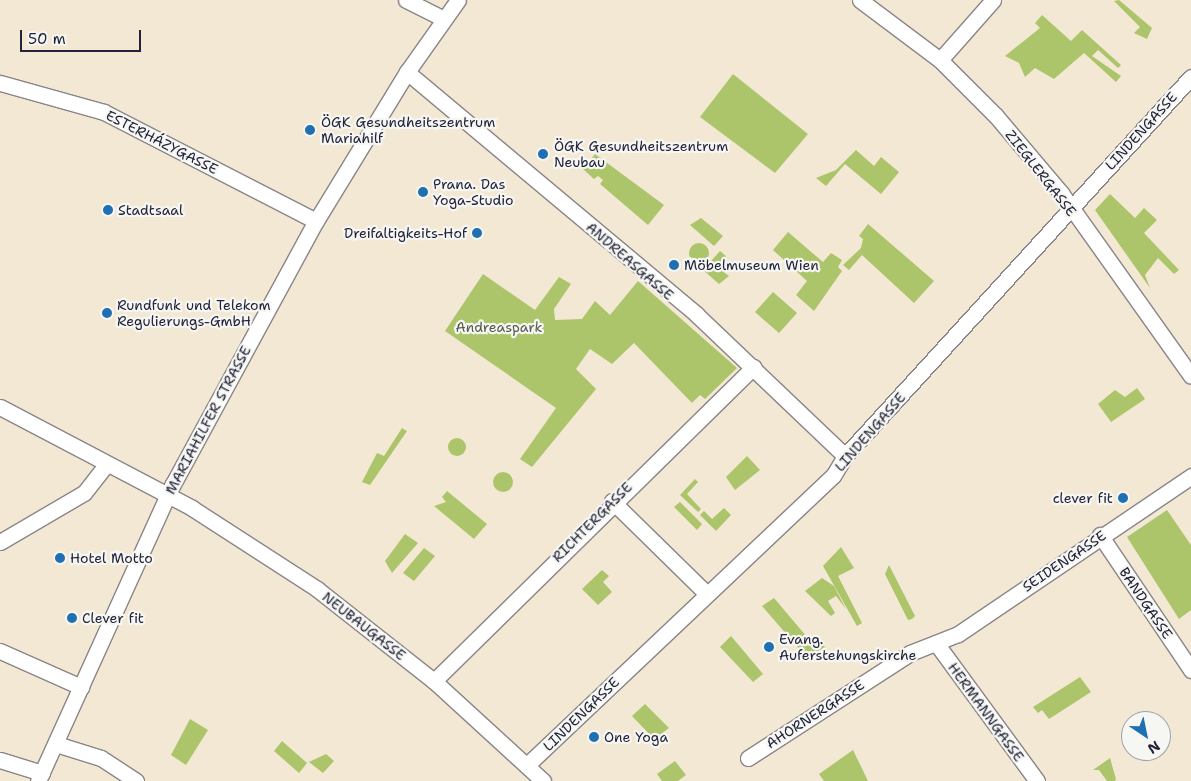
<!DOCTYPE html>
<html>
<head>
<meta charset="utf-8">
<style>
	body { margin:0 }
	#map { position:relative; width:1191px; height:781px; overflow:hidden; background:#f3e8d4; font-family:"Shantell Sans",sans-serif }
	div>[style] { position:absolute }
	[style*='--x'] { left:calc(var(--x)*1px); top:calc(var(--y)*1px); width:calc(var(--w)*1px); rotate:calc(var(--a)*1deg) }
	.green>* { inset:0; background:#acc56a }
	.round { border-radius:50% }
	.roads { filter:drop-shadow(1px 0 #8a8588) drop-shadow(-1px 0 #8a8588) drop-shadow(0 1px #8a8588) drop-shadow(0 -1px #8a8588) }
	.street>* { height:15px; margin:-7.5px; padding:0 7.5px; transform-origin:7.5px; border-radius:7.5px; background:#fff }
	.dots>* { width:14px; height:14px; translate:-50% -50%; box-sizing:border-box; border:2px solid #f6f6f2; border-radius:50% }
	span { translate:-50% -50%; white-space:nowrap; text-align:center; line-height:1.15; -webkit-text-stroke:4.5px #f6f6f2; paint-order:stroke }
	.poi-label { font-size:14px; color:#22223b }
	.left { translate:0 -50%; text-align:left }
	.right { translate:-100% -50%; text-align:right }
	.street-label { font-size:14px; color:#22223b }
	.park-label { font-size:14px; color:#525b4b }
	.north { position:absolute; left:1121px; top:711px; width:50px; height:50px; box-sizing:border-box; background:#f6f6f2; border:1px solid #a1a1a9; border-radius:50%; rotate:146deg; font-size:14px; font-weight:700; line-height:20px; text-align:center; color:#22223b }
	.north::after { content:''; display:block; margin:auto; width:18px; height:22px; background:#1f6fb2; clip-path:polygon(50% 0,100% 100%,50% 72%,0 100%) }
	.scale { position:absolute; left:20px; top:30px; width:121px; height:22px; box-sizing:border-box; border:2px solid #22223b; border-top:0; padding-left:6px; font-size:15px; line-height:18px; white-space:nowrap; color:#22223b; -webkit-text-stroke:4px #f6f6f2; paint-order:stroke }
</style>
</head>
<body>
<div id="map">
	<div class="green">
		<i style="clip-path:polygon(1119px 0,1152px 28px,1147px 39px,1134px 33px,1140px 27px,1114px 1px)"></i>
		<i style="clip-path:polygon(1042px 15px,1071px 41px,1082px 30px,1121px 65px,1118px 68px,1098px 50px,1092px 56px,1121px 76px,1116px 82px,1084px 53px,1054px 79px,1035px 68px,1025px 77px,1019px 63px,1005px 56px,1040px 28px,1035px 23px)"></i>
		<i style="clip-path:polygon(733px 74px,808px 134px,775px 173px,700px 117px)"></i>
		<i style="clip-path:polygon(856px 150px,874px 166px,881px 157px,899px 172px,881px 194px,845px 164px,826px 186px,816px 178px,836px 170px)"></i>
		<i style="clip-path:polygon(595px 154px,664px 205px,648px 225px,600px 184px,603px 180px,598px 176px,594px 179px,583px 169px)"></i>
		<i style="clip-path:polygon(1110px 194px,1135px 218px,1144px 208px,1157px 220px,1144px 233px,1179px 270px,1174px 274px,1158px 258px,1145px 275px,1150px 288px,1095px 210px)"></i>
		<i style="clip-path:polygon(701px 218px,723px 236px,714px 246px,690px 225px)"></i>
		<i style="clip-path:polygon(868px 224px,934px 281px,914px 303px,862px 255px,849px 270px,843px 265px,861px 248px,863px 239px,859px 236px)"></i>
		<i style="clip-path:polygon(788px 232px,823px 262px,831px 253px,842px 260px,838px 267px,842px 271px,814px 311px,796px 295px,807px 281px,773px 250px)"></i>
		<i class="round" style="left:689px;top:243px;width:20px;height:20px"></i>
		<i style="clip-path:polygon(720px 251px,726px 256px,717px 267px,729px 276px,719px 284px,703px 270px)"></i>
		<i style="clip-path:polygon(483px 274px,535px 310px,559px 277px,571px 284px,554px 309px,555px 320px,582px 319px,595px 301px,610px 315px,638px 281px,737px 368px,705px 399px,700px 395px,692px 403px,634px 343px,612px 364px,590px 349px,576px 369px,596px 389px,532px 467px,520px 459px,556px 408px,445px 331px)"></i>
		<i style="clip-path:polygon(773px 292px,797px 313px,779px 333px,755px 312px)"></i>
		<i style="clip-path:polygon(1137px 388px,1145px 399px,1111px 422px,1098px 404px,1115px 390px,1125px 397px)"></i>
		<i style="clip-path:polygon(402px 428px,407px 431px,370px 485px,362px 482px,377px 453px,384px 456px)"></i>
		<i class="round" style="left:448px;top:438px;width:18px;height:18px"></i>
		<i style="clip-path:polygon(747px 456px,760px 470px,735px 490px,726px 477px)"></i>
		<i class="round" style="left:493px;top:472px;width:20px;height:20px"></i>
		<i style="clip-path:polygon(695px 479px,698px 482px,687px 494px,701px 509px,698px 512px,680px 495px)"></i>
		<i style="clip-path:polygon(447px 491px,487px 524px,474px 539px,434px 506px,446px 502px,442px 497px)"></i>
		<i style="clip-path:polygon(680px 502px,702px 524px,697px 530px,674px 507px)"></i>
		<i style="clip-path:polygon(724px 508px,731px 515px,716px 531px,700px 515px,704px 511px,712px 519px)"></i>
		<i style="clip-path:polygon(1167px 510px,1191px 545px,1191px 610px,1179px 619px,1127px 537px)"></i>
		<i style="clip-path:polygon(405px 534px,418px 543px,392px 573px,385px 561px)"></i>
		<i style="clip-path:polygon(841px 547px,854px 568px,838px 576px,862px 623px,857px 626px,823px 566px)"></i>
		<i style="clip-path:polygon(424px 548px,435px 556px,414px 581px,403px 573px)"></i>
		<i style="clip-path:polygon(889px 565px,915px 616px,912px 619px,908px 620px,885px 574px)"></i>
		<i style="clip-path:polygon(602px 570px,609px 576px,603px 582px,612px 592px,598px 605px,582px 589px)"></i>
		<i style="clip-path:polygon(822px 578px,834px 586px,846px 609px,836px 596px,828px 601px,835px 613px,831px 616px,805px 591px)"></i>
		<i style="clip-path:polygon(774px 598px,807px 637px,818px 637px,825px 647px,807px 658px,762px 606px)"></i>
		<i style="clip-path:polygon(731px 636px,763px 674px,753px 682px,720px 647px)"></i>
		<i style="clip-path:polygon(1080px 677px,1091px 692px,1049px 719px,1042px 710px,1038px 713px,1033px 707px)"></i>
		<i style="clip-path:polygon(645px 704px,669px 728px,654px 739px,632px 716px)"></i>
		<i style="clip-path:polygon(190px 719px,208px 730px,186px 765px,171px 755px)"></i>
		<i style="clip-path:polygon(282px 741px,307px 763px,299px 773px,274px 751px)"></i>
		<i style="clip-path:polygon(853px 750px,868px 781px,824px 781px,819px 774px)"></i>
		<i style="clip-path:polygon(326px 754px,334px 761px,323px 773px,309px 762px)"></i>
		<i style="clip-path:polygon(1110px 758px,1116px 779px,1115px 781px,1107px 781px,1099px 770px,1093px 770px)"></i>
		<i style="clip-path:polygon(675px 761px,686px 775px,678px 781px,662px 781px,657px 774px)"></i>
	</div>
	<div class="roads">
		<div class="street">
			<i style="--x:406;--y:0;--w:42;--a:26.6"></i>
			<i style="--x:860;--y:0;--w:100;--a:36.9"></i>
			<i style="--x:940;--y:60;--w:79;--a:45"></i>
			<i style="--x:996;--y:116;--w:101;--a:49.8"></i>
			<i style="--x:1061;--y:193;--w:224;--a:54.6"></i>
			<i style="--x:940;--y:60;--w:80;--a:-48.5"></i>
			<i style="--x:407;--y:72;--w:377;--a:39.9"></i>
			<i style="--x:696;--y:314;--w:206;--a:43.6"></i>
			<i style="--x:0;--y:83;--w:108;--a:15.6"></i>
			<i style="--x:104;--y:112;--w:238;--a:27.2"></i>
			<i style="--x:0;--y:407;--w:217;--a:27.7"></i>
			<i style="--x:192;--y:508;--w:149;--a:32.9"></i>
			<i style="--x:317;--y:589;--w:149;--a:38.2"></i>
			<i style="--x:434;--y:681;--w:148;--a:42.5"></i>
			<i style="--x:612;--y:501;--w:133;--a:44.4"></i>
			<i style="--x:1100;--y:535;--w:163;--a:56"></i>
			<i style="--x:0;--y:542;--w:97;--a:-30.3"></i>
			<i style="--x:84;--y:493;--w:37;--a:-52"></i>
			<i style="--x:936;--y:643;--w:171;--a:53.8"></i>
			<i style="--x:0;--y:651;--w:89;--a:24"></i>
			<i style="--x:434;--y:681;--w:448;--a:-44.5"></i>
			<i style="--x:56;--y:744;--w:47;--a:17.3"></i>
			<i style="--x:101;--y:758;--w:42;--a:33.3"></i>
			<i style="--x:748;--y:758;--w:193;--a:-32.9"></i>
			<i style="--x:910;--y:653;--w:52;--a:-21.6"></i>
			<i style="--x:958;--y:634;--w:282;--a:-34.1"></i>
			<i style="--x:0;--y:760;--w:44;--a:17.2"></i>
			<i style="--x:527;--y:765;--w:421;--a:-43.4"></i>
			<i style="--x:833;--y:476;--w:23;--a:-59"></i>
			<i style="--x:845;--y:456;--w:513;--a:-47.61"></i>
			<i style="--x:38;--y:781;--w:326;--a:-65.6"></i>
			<i style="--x:173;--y:484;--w:299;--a:-61.5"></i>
			<i style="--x:316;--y:221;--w:175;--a:-58.6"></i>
			<i style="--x:407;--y:72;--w:88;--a:-54.7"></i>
		</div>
	</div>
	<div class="dots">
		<i style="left:310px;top:130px;background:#1f6fb2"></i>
		<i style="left:543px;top:154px;background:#1f6fb2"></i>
		<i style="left:423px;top:192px;background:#1f6fb2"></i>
		<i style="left:108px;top:210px;background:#1f6fb2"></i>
		<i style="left:477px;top:233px;background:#1f6fb2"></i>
		<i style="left:674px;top:265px;background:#1f6fb2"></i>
		<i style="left:107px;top:313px;background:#1f6fb2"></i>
		<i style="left:1123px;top:498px;background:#1f6fb2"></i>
		<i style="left:60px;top:558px;background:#1f6fb2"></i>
		<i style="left:72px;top:618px;background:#1f6fb2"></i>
		<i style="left:769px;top:647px;background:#1f6fb2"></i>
		<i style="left:594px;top:737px;background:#1f6fb2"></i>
	</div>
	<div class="poi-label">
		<span class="left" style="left:321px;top:130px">ÖGK Gesundheitszentrum<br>Mariahilf</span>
		<span class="left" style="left:554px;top:154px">ÖGK Gesundheitszentrum<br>Neubau</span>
		<span class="left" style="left:433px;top:192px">Prana. Das<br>Yoga-Studio</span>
		<span class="left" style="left:118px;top:210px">Stadtsaal</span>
		<span class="right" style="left:467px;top:233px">Dreifaltigkeits-Hof</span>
		<span class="left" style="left:684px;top:265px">Möbelmuseum Wien</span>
		<span class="left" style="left:117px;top:313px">Rundfunk und Telekom<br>Regulierungs-GmbH</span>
		<span class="right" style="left:1113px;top:498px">clever fit</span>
		<span class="left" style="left:70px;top:558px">Hotel Motto</span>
		<span class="left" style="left:82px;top:618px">Clever fit</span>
		<span class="left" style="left:779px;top:647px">Evang.<br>Auferstehungskirche</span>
		<span class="left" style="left:604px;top:737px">One Yoga</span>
	</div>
	<div class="street-label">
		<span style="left:1141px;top:131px;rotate:-48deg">LINDENGASSE</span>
		<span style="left:162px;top:142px;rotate:27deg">ESTERHÁZYGASSE</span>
		<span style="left:1041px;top:173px;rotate:52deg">ZIEGLERGASSE</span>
		<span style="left:630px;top:261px;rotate:41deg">ANDREASGASSE</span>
		<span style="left:208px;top:420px;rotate:-62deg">MARIAHILFER STRASSE</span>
		<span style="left:870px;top:432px;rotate:-49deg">LINDENGASSE</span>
		<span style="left:592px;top:522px;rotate:-45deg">RICHTERGASSE</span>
		<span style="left:1064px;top:561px;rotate:-34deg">SEIDENGASSE</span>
		<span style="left:1146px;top:603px;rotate:56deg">BANDGASSE</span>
		<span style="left:364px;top:626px;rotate:38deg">NEUBAUGASSE</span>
		<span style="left:986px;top:712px;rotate:54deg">HERMANNGASSE</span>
		<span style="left:581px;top:714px;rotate:-44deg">LINDENGASSE</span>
		<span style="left:815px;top:714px;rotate:-33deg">AHORNERGASSE</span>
	</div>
	<div class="park-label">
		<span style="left:499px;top:327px">Andreaspark</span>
	</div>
	<div class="north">N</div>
	<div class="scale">50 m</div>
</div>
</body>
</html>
